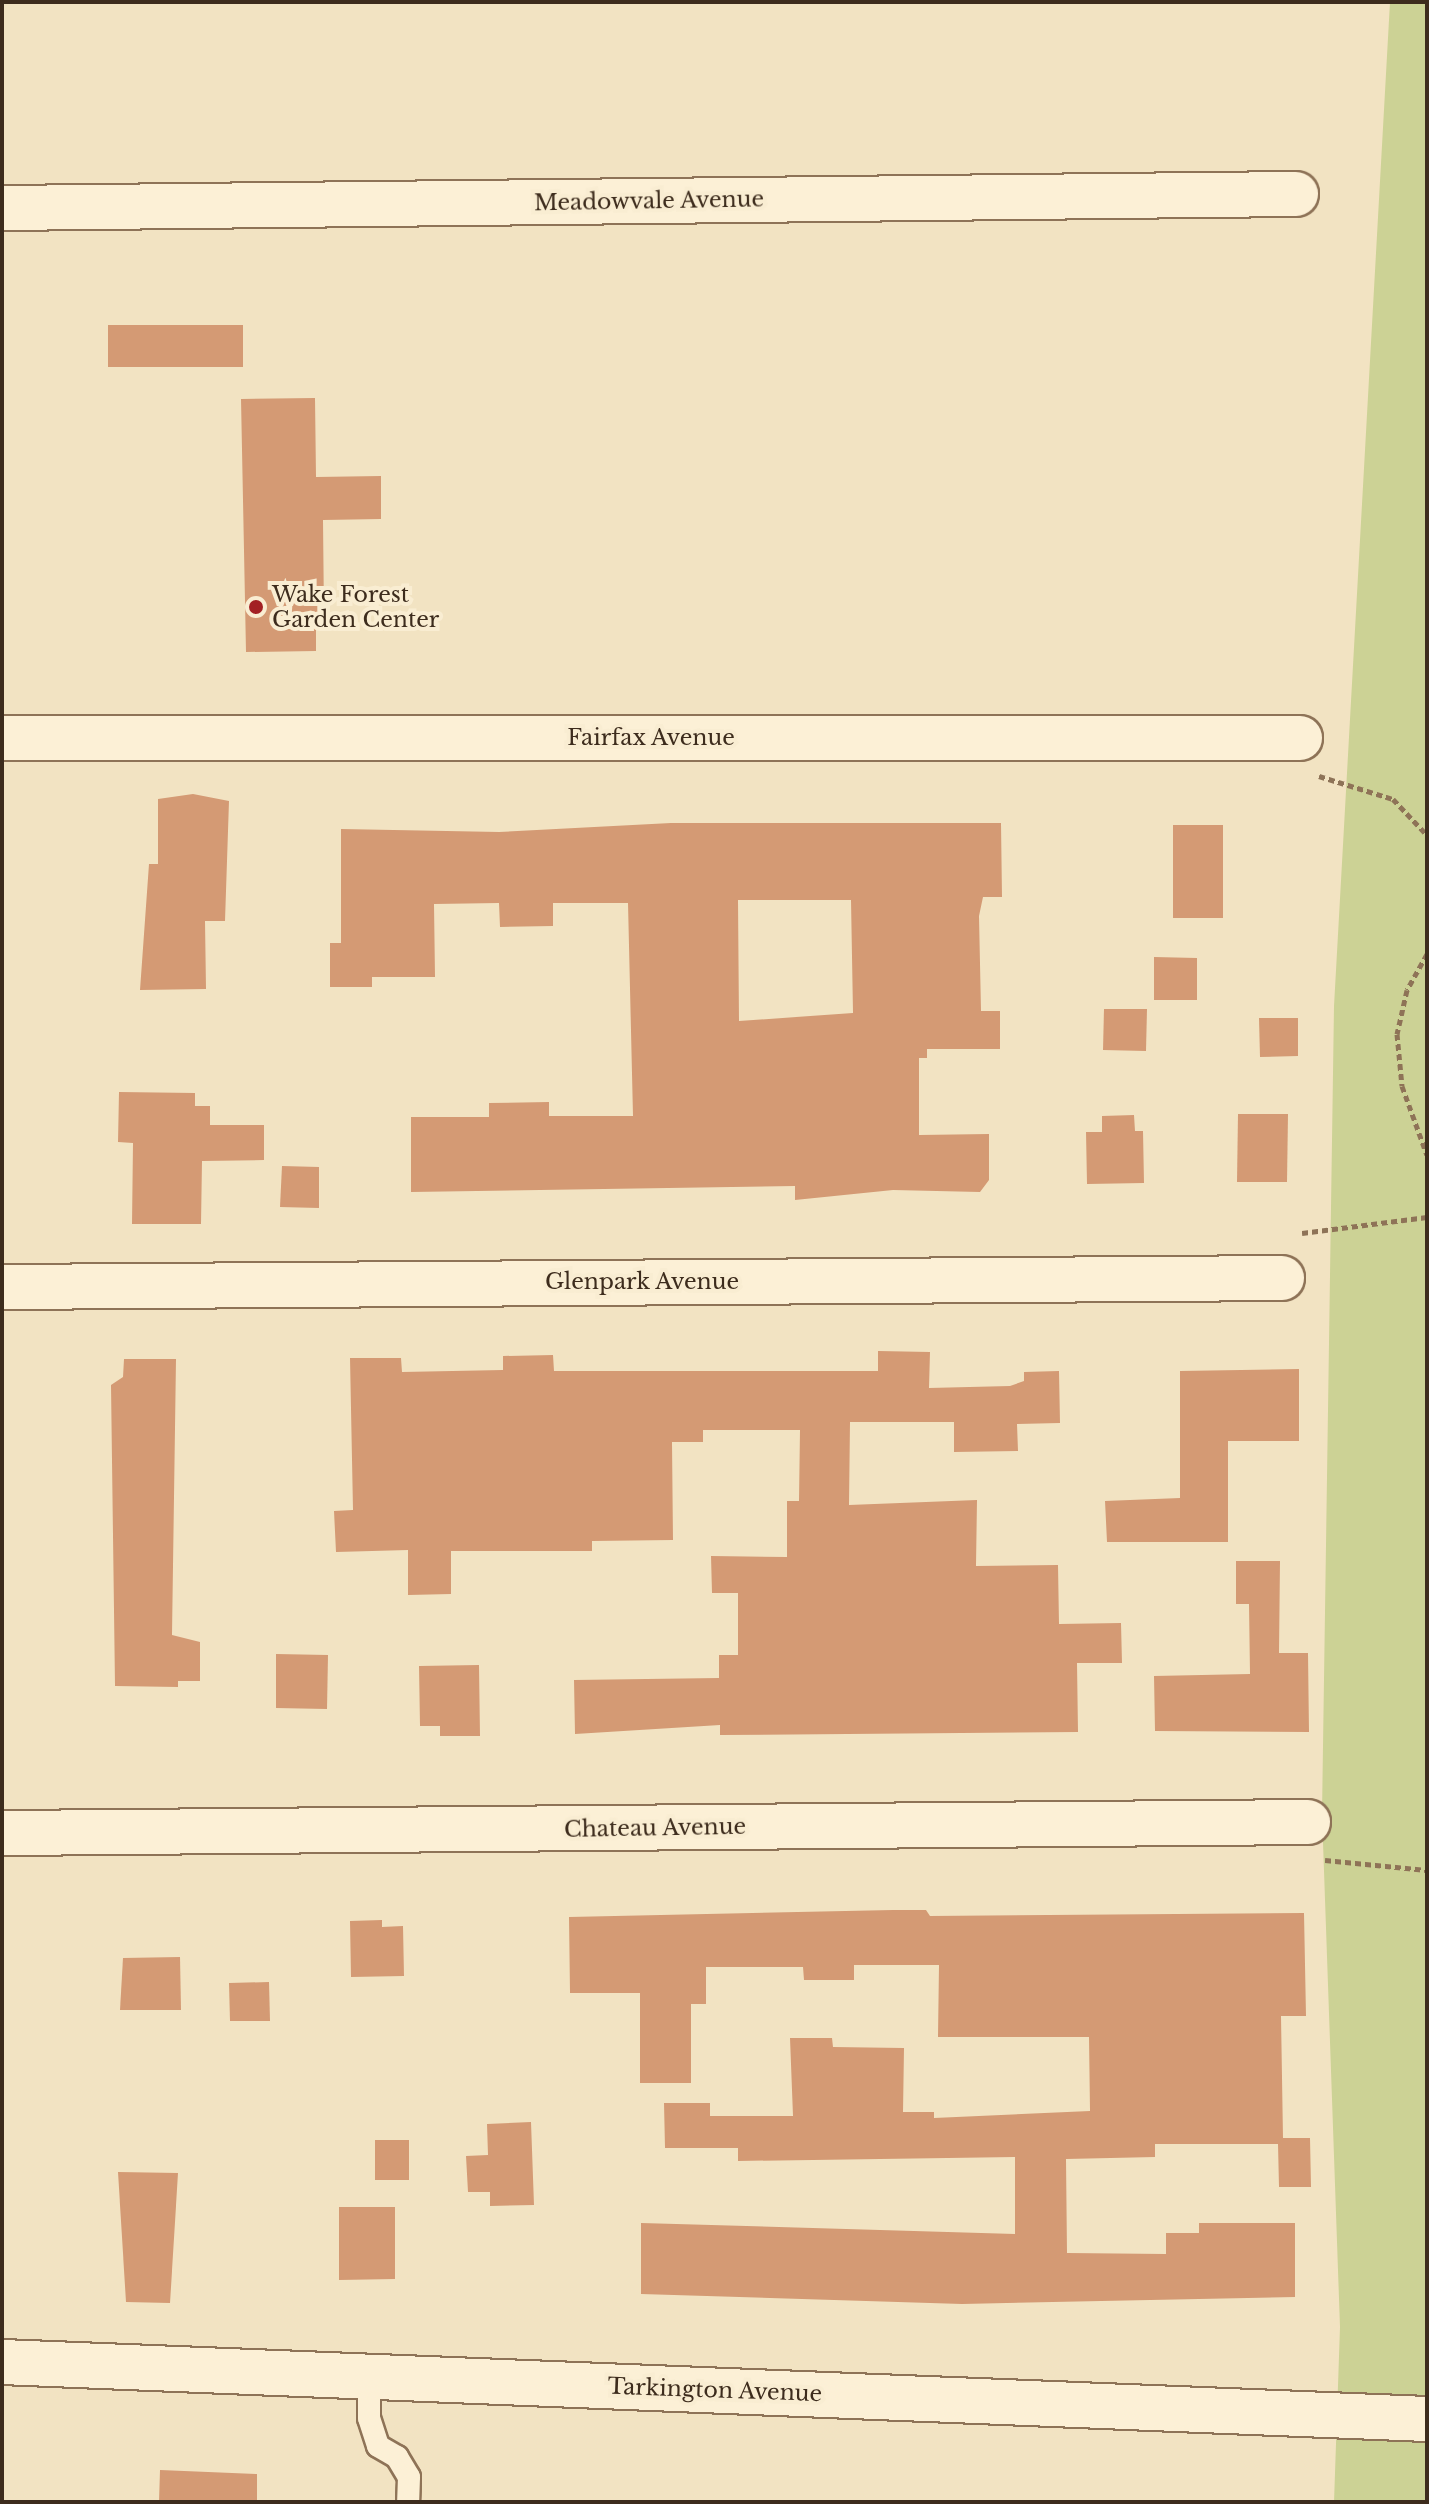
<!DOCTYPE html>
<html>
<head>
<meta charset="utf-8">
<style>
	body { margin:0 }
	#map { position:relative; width:1429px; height:2504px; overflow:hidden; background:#f2e3c2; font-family:"Libre Baskerville",serif }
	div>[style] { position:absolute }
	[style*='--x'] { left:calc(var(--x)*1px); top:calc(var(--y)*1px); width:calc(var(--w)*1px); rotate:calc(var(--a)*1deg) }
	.green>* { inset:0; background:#ccd295 }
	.building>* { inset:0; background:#d49a74 }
	.path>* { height:5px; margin-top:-2.5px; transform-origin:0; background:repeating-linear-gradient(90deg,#8e7357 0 6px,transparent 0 10px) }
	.roads { filter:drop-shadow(2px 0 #8e7357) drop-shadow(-2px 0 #8e7357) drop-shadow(0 2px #8e7357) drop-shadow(0 -2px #8e7357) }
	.lane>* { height:22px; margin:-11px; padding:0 11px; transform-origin:11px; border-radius:11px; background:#fcf0d6 }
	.street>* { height:44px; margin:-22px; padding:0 22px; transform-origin:22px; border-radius:22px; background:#fcf0d6 }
	.dots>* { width:22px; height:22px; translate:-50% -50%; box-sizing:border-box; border:4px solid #f9edd2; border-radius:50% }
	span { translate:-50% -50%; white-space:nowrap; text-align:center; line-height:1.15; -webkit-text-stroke:8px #f9edd2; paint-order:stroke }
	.street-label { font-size:22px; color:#3d2c1d }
	.poi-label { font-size:22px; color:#3d2c1d }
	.left { translate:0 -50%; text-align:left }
	.frame { position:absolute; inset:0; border:4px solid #3d2c1d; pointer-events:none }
</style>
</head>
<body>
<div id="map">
	<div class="green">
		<i style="clip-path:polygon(1390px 2px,1427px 2px,1427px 2502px,1334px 2502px,1340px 2327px,1322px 1814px,1334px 1006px)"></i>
	</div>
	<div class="building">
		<i style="clip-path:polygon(108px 325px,243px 325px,243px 367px,108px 367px)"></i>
		<i style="clip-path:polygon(315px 398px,316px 477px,381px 476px,381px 519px,323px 520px,324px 616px,316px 616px,316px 651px,246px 652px,241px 399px)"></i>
		<i style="clip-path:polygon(193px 794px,229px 801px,225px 921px,205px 921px,206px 989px,140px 990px,149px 864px,158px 864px,158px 799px)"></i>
		<i style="clip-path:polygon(evenodd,671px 823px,1001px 823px,1002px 897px,983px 897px,979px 916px,981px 1011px,1000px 1011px,1000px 1049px,927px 1049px,927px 1058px,919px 1058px,919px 1135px,989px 1134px,989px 1180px,980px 1192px,893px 1190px,795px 1200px,795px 1186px,411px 1192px,411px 1117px,489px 1117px,489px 1103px,549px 1102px,549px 1116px,633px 1116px,628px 903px,553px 903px,553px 926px,500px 927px,499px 903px,434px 904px,435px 977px,372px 977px,372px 987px,330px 987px,330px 943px,341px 943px,341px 829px,499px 832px,671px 823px,738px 900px,851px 900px,853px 1013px,739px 1021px,738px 900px)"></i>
		<i style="clip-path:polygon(1173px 825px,1223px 825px,1223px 918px,1173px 918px)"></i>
		<i style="clip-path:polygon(1154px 957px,1197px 958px,1197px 1000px,1154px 1000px)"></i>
		<i style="clip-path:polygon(1104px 1009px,1147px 1009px,1146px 1051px,1103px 1050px)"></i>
		<i style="clip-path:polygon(1259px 1018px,1298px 1018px,1298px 1056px,1260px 1057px)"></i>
		<i style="clip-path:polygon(119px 1092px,195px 1093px,195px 1106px,210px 1106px,210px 1125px,264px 1125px,264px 1160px,202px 1161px,201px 1224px,132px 1224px,133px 1143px,118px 1142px)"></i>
		<i style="clip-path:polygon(1238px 1114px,1288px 1114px,1287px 1182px,1237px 1182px)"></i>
		<i style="clip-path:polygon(1134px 1115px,1135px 1131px,1143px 1131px,1144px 1183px,1087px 1184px,1086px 1132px,1102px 1132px,1102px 1116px)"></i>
		<i style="clip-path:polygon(282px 1166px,319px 1167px,319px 1208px,280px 1207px)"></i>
		<i style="clip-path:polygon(878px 1351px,930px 1352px,929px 1388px,1010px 1386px,1024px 1381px,1024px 1372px,1059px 1371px,1060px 1423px,1017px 1424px,1018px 1451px,954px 1452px,954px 1422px,850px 1422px,849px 1505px,977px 1500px,976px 1566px,1058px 1565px,1059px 1624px,1121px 1623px,1122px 1663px,1077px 1663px,1078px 1732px,720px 1735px,720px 1725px,575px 1734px,574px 1680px,719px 1678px,719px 1655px,738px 1655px,738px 1593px,712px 1593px,711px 1556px,787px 1557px,787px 1501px,799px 1501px,800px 1430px,703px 1430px,703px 1442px,672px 1442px,673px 1540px,592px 1541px,592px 1551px,451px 1551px,451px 1594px,408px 1595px,408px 1550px,336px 1552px,334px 1511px,353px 1510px,350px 1358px,401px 1358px,402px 1372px,503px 1370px,503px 1356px,553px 1355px,554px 1371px,878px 1371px)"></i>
		<i style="clip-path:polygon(124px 1359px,176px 1359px,172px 1635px,200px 1642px,200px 1681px,178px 1681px,178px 1687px,115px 1686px,111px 1385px,123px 1377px)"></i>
		<i style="clip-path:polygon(1299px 1369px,1299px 1441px,1228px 1441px,1228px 1542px,1107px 1542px,1105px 1501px,1180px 1498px,1180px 1371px)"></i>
		<i style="clip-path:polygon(1236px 1561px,1280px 1561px,1279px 1653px,1308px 1653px,1309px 1732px,1155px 1731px,1154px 1676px,1250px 1674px,1249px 1604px,1236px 1604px)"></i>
		<i style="clip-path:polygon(276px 1654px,328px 1655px,327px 1709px,276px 1708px)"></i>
		<i style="clip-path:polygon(479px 1665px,480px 1736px,440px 1736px,440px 1726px,420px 1726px,419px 1666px)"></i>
		<i style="clip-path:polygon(893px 1910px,926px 1910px,930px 1916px,1304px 1913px,1306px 2016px,1281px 2016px,1283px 2138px,1310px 2138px,1311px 2187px,1279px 2187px,1278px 2144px,1155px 2144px,1155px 2157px,1066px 2159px,1067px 2253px,1166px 2254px,1166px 2233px,1199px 2233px,1199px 2223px,1295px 2223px,1295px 2297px,962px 2304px,641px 2294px,641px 2223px,1015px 2234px,1015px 2157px,738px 2161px,738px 2148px,665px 2148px,664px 2103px,710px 2103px,710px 2116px,793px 2116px,790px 2038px,832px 2038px,833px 2047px,904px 2048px,903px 2112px,934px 2112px,934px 2118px,1090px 2111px,1089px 2037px,938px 2037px,939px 1965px,854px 1965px,854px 1980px,804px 1980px,803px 1967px,706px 1967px,706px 2004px,691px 2004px,691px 2083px,640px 2083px,640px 1993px,570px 1993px,569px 1917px)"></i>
		<i style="clip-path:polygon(382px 1920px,382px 1927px,403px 1926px,404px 1976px,351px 1977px,350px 1921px)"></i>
		<i style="clip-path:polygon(180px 1957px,181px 2010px,120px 2010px,123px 1958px)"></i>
		<i style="clip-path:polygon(269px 1982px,270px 2021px,230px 2021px,229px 1983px)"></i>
		<i style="clip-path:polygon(531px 2122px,534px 2205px,490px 2206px,490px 2192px,468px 2192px,466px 2156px,488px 2155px,487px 2124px)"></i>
		<i style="clip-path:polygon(375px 2140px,409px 2140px,409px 2180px,375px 2180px)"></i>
		<i style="clip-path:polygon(118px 2172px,178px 2173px,170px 2303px,126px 2302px)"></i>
		<i style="clip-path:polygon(339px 2207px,395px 2207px,395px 2279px,339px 2280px)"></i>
		<i style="clip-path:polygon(160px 2470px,257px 2474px,257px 2502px,159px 2502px)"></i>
	</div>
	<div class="path">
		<i style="--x:1319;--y:776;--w:77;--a:17.3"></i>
		<i style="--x:1393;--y:799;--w:50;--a:46.6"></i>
		<i style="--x:1427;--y:954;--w:41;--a:119.1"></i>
		<i style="--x:1407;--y:990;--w:45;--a:102.8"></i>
		<i style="--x:1397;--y:1034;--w:52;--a:84.5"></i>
		<i style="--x:1402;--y:1086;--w:73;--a:70.1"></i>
		<i style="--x:1302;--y:1233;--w:126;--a:-7.3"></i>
		<i style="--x:1325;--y:1860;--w:102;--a:5.6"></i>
	</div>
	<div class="roads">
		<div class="lane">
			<i style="--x:369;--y:2376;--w:42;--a:90"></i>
			<i style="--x:369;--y:2418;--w:29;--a:72"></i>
			<i style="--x:378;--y:2446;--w:22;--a:30"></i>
			<i style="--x:397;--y:2457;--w:23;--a:59"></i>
			<i style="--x:409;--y:2477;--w:25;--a:92"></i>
		</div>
		<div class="street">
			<i style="--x:2;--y:208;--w:1294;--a:-0.62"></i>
			<i style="--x:2;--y:738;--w:1298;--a:0"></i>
			<i style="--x:2;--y:1287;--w:1280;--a:-0.4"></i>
			<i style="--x:2;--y:1833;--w:1306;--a:-0.48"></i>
			<i style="--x:2;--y:2362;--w:1426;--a:2.29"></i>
		</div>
	</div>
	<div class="dots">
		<i style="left:256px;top:607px;background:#a32124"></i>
	</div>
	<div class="street-label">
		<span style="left:649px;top:201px;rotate:-1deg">Meadowvale Avenue</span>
		<span style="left:651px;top:738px">Fairfax Avenue</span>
		<span style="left:642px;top:1282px">Glenpark Avenue</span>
		<span style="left:655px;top:1828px;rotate:-1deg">Chateau Avenue</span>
		<span style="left:715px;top:2390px;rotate:2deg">Tarkington Avenue</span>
	</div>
	<div class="poi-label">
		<span class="left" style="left:272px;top:607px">Wake Forest<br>Garden Center</span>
	</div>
	<div class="frame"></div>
</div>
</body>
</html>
